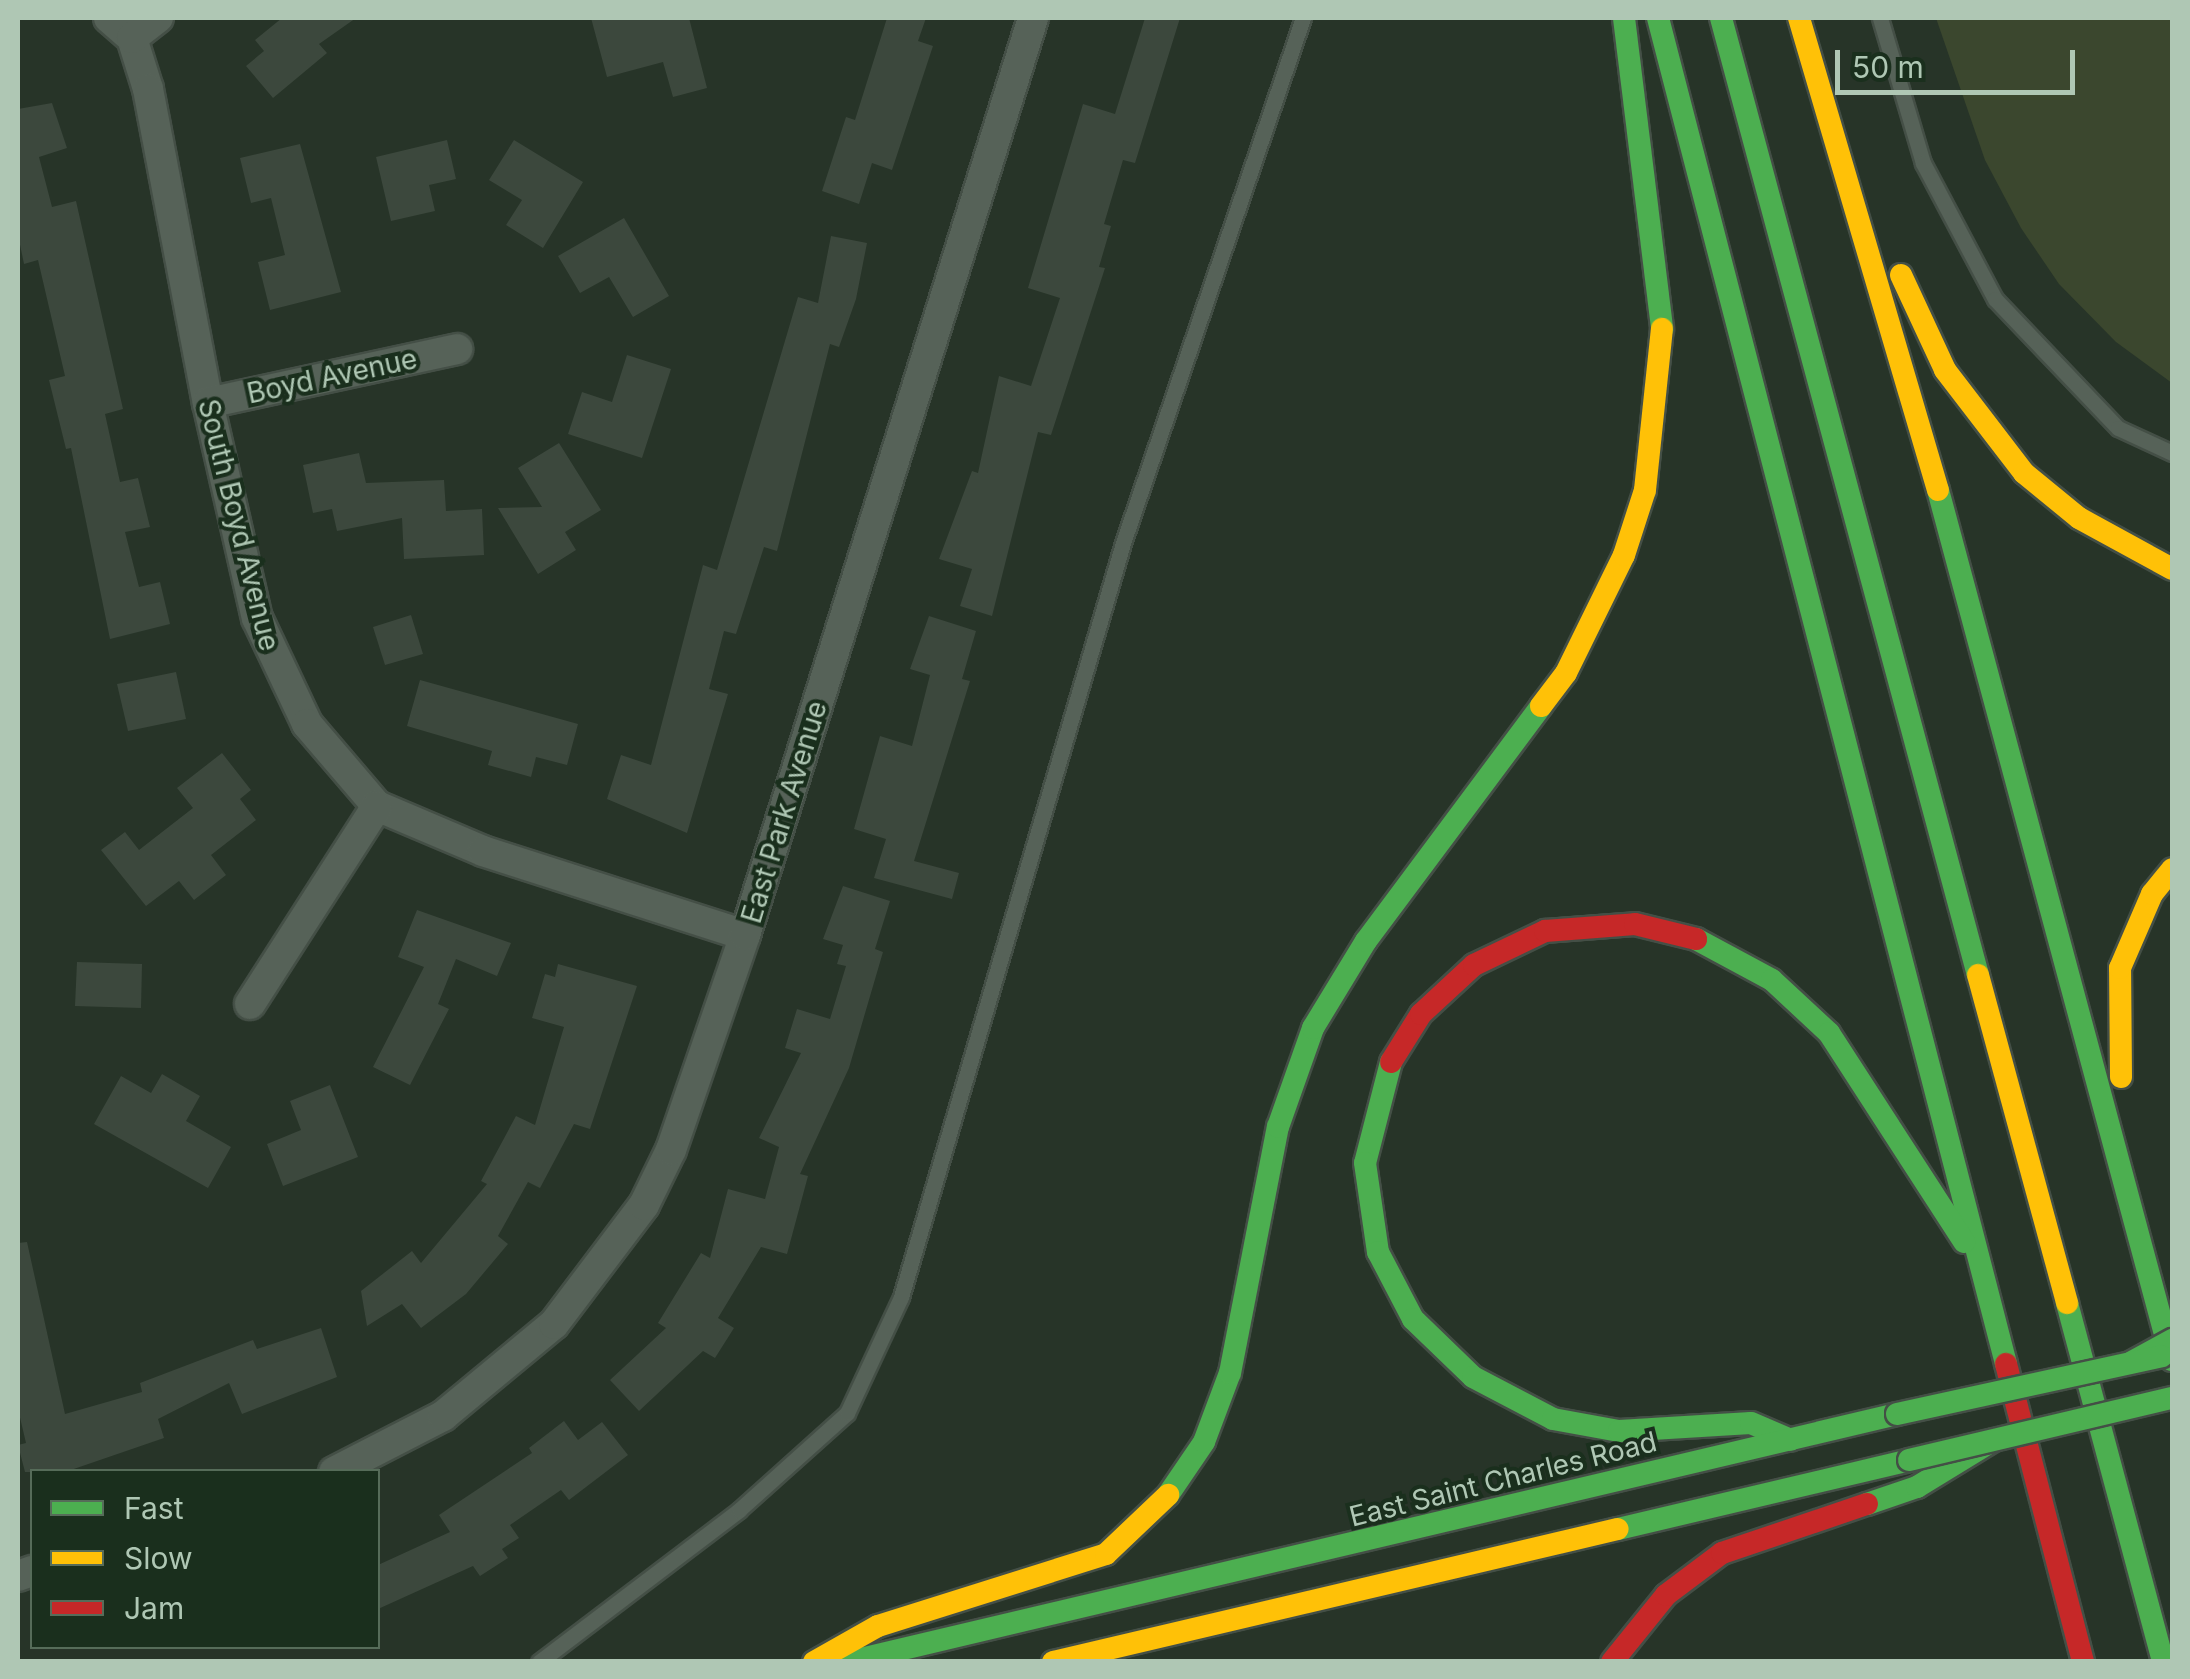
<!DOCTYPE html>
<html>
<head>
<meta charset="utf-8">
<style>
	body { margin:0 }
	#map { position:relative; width:2190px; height:1679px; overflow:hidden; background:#273428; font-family:Inter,sans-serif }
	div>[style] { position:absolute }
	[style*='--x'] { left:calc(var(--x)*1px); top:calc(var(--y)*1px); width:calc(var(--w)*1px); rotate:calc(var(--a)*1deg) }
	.green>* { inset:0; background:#3b472e }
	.building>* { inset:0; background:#3c483d }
	.roads { filter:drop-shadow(2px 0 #444f46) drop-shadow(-2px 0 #444f46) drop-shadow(0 2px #444f46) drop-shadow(0 -2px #444f46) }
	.lane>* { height:15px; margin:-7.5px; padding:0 7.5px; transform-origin:7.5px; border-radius:7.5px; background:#566258 }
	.street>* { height:30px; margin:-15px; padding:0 15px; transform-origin:15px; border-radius:15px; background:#566258 }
	.fast>* { height:22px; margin:-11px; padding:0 11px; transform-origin:11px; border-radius:11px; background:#4caf50 }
	.slow>* { height:22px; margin:-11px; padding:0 11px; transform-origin:11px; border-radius:11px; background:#ffc107 }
	.jam>* { height:22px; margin:-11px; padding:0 11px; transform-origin:11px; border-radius:11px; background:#c62828 }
	.bridges { filter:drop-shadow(2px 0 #444f46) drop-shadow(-2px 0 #444f46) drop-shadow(0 2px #444f46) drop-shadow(0 -2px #444f46) }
	.fast-bridge>* { height:22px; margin:-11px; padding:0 11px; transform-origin:11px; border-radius:11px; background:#4caf50 }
	span { translate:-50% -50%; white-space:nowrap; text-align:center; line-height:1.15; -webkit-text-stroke:8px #1a2f1d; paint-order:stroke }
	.street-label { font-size:28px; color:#afc7b4 }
	.frame { position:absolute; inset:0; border:20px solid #afc7b4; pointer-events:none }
	.legend { position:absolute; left:30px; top:1469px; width:350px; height:180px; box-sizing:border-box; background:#1a2f1d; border:2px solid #566c59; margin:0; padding:12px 18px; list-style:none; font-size:30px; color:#afc7b4 }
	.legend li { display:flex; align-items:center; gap:20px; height:50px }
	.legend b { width:50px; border:2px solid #566c59 }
	.scale { position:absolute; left:1835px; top:50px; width:240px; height:45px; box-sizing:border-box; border:5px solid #afc7b4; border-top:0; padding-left:12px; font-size:30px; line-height:35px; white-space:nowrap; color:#afc7b4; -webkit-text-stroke:8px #1a2f1d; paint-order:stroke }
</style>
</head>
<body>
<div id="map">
	<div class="green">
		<i style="clip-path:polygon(1936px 18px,2172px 18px,2172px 383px,2116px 342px,2059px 284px,2021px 228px,1985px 160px)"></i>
	</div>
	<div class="building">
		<i style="clip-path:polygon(282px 18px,356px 18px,319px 44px,327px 53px,273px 98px,246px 66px,264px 51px,255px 40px)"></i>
		<i style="clip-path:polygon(591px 18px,689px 18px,707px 88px,673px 97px,663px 62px,607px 77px)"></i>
		<i style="clip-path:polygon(887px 18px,926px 18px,918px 41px,933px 46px,892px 170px,872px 163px,859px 204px,822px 191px,846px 117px,855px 120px)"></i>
		<i style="clip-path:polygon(1145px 18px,1180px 18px,1135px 163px,1123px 160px,1104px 224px,1111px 226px,1099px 267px,1105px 268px,1051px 435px,1038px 432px,992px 616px,960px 606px,972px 569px,939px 559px,972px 471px,978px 473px,999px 376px,1031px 386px,1060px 298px,1028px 288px,1083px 104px,1115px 114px)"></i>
		<i style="clip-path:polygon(52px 103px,67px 148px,39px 157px,52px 207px,76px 201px,123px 409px,105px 414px,120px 482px,138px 478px,150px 527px,125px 532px,139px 587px,160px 582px,170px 624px,110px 639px,71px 448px,66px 449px,49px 380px,65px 376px,38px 260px,24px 264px,18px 235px,18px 109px)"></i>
		<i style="clip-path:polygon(447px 140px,456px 179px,429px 185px,435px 211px,391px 221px,376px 157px)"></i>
		<i style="clip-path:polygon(514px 140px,583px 182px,543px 248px,506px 225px,522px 200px,489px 180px)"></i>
		<i style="clip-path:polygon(300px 144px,341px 292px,270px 310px,258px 262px,285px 255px,271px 198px,251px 203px,240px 158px)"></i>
		<i style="clip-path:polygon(624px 218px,669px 296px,633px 317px,609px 277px,580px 293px,558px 256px)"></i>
		<i style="clip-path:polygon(831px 236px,867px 243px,856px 299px,839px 347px,830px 344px,777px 551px,764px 547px,736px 634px,724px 631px,709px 689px,728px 694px,687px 833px,607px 799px,621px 755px,651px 765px,703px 565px,717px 570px,798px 297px,818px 303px)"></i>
		<i style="clip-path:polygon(627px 355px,671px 369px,642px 458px,568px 434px,582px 392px,612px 402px)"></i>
		<i style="clip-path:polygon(559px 443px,601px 510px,565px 532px,576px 550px,538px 574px,498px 508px,542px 507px,518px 468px)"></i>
		<i style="clip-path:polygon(359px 453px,366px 483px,444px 480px,446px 511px,482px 509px,484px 555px,404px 559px,402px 518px,337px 531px,332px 509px,313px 513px,303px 465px)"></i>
		<i style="clip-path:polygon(411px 615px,423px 654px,385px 665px,373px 627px)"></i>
		<i style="clip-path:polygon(929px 616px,976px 631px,962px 679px,970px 681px,914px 861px,959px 873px,952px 899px,874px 878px,886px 839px,854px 829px,880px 736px,912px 746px,930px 675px,910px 669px)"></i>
		<i style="clip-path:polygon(176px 672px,186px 719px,128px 731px,117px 684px)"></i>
		<i style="clip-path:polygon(420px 680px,578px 724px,567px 765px,536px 757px,531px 777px,488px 765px,492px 751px,407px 726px)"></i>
		<i style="clip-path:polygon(222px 753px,251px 790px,240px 799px,256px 820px,211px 855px,226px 875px,194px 900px,179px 881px,146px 906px,101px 850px,125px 832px,139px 850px,193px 808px,177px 788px)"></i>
		<i style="clip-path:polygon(843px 886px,890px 901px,875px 949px,883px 952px,849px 1068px,800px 1174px,808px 1176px,787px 1254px,761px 1247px,718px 1318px,734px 1328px,715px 1358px,703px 1351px,639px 1411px,610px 1380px,666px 1328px,658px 1323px,701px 1253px,710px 1258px,728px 1189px,765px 1199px,779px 1147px,759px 1138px,801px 1053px,785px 1048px,797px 1009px,830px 1019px,846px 966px,837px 964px,843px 945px,823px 939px)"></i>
		<i style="clip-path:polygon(417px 910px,511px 943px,497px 976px,456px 959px,438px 1004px,449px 1009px,410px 1085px,373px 1067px,424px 967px,398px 957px)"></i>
		<i style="clip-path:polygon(77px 962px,142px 964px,141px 1008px,75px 1006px)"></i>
		<i style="clip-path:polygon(558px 964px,637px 986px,590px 1129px,574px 1124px,540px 1188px,528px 1182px,498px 1236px,508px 1244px,466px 1294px,421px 1328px,402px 1304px,367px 1326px,361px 1291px,412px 1251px,421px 1263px,487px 1184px,481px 1181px,516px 1116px,535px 1125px,564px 1027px,532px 1018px,545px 974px,555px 977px)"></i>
		<i style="clip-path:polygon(162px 1074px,200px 1096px,186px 1121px,231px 1147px,208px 1188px,94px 1124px,121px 1076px,151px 1093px)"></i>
		<i style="clip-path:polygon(330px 1085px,358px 1157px,283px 1186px,267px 1144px,301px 1130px,290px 1101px)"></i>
		<i style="clip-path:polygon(27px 1242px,65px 1414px,142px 1392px,140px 1383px,253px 1340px,257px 1349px,321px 1328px,337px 1377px,242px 1414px,229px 1383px,158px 1419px,164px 1438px,65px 1472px,25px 1472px,18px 1445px,26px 1443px,18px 1409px,18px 1243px)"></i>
		<i style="clip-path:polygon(564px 1421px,578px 1440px,602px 1422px,628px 1455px,569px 1500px,561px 1490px,510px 1525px,519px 1538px,502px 1549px,508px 1558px,480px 1576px,473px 1566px,378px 1609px,378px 1565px,450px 1532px,439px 1515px,532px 1453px,529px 1448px)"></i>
	</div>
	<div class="roads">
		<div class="lane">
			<i style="--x:1880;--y:18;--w:151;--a:73.5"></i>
			<i style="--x:1923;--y:163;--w:154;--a:62.1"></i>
			<i style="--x:1995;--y:299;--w:178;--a:46.4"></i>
			<i style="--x:2118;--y:428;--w:60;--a:24.8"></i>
			<i style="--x:539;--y:1662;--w:251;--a:-37.2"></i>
			<i style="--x:739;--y:1510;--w:145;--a:-41.9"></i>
			<i style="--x:847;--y:1413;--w:128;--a:-65"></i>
			<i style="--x:901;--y:1297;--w:786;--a:-73.59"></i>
			<i style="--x:1123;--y:543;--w:555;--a:-71.08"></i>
		</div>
		<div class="street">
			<i style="--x:109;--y:18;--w:30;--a:41"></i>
			<i style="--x:132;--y:38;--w:53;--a:72.6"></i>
			<i style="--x:148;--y:89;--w:320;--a:79.2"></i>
			<i style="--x:208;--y:403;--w:221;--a:77.2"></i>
			<i style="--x:257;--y:618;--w:117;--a:64.7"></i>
			<i style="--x:307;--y:724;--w:108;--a:49.5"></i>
			<i style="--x:377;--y:806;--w:115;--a:23"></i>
			<i style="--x:483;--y:851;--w:275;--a:17.8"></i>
			<i style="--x:132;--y:38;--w:33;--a:-38"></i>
			<i style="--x:208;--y:403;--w:255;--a:-12.2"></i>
			<i style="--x:250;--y:1004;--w:235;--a:-57.3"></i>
			<i style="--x:334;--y:1472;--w:123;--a:-27.2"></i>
			<i style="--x:443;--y:1416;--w:144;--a:-39.7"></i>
			<i style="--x:554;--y:1324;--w:149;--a:-52.9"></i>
			<i style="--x:644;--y:1205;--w:61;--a:-63.9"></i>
			<i style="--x:671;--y:1150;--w:227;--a:-71"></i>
			<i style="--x:745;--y:935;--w:961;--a:-72.56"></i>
			<i style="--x:18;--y:1576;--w:15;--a:-20"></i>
		</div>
		<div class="fast">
			<i style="--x:1624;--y:18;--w:313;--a:83"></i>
			<i style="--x:1658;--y:18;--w:1390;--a:75.5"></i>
			<i style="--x:1721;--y:18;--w:991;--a:74.97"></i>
			<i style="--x:1938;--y:490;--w:901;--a:74.95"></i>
			<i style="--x:1696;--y:939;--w:86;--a:28.3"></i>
			<i style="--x:1772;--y:980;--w:78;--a:42.9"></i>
			<i style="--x:1829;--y:1033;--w:249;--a:57.1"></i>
			<i style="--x:1391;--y:1062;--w:104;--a:104.4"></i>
			<i style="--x:1365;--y:1163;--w:90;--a:81.7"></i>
			<i style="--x:1378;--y:1252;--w:76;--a:62.4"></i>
			<i style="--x:1413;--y:1319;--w:83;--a:44"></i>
			<i style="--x:1473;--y:1377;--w:90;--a:27.7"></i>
			<i style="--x:1553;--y:1419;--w:67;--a:10.3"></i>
			<i style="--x:1619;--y:1431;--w:132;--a:-3.5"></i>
			<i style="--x:1751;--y:1423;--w:43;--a:23"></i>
			<i style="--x:2067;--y:1303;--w:372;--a:75"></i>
			<i style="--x:1168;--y:1495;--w:64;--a:-55.8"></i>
			<i style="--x:1204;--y:1442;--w:74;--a:-69.4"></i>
			<i style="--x:1230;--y:1373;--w:251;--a:-79"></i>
			<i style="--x:1278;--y:1127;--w:105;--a:-70.5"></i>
			<i style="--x:1313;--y:1028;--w:102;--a:-58.7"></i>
			<i style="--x:1366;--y:941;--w:293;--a:-53.3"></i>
			<i style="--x:1867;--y:1504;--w:53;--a:-18.8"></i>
			<i style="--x:1917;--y:1487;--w:90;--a:-31.4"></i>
			<i style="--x:1618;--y:1529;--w:299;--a:-13.3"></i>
			<i style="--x:848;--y:1662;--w:1078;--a:-13.3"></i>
		</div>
		<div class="slow">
			<i style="--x:1799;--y:18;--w:492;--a:73.6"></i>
			<i style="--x:1901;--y:275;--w:105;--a:65.1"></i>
			<i style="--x:1945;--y:370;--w:130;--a:52.5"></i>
			<i style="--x:2024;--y:473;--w:71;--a:39.3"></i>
			<i style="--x:2079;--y:518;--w:106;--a:28.7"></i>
			<i style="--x:1541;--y:706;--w:41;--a:-52.9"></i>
			<i style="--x:1566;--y:673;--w:131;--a:-63.8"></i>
			<i style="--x:1624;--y:555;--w:68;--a:-72.1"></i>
			<i style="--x:1645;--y:490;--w:162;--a:-84"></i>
			<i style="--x:1978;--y:975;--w:340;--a:74.8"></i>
			<i style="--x:2121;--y:1077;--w:109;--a:-90.5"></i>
			<i style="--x:2120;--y:968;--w:81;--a:-66.6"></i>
			<i style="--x:2152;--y:894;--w:32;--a:-51"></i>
			<i style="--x:814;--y:1662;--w:73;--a:-29.4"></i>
			<i style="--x:878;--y:1626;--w:239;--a:-17.5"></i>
			<i style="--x:1106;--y:1554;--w:86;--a:-43.6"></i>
			<i style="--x:1053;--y:1662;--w:580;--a:-13.25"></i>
		</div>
		<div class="jam">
			<i style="--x:1391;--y:1062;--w:57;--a:-58"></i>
			<i style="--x:1421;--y:1014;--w:72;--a:-42.8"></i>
			<i style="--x:1474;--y:965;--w:79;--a:-25.6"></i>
			<i style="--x:1545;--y:931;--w:90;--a:-4.4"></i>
			<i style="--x:1635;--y:924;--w:63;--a:13.8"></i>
			<i style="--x:2006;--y:1364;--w:308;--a:75.5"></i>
			<i style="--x:1612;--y:1662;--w:86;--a:-51.1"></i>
			<i style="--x:1666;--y:1595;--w:70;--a:-36.9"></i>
			<i style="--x:1722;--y:1553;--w:153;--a:-18.7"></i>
		</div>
	</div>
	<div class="bridges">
		<div class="fast-bridge">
			<i style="--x:2132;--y:1362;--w:46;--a:-28.8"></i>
			<i style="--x:1897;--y:1414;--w:271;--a:-12.3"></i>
			<i style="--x:1909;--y:1460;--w:270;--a:-13.3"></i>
		</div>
	</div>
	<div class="street-label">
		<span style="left:332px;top:376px;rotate:-12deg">Boyd Avenue</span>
		<span style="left:239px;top:525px;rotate:76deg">South Boyd Avenue</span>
		<span style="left:784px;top:812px;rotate:-73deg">East Park Avenue</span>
		<span style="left:1503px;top:1479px;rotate:-14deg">East Saint Charles Road</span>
	</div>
	<div class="frame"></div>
	<ul class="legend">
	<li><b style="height:12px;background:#4caf50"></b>Fast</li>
	<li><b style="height:12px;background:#ffc107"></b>Slow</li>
	<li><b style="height:12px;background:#c62828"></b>Jam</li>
	</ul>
	<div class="scale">50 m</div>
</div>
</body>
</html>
